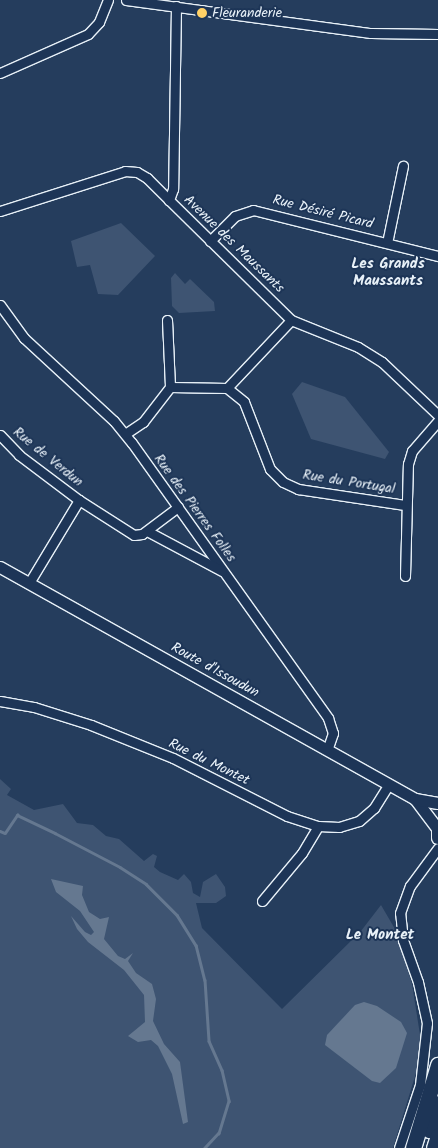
<!DOCTYPE html>
<html>
<head>
<meta charset="utf-8">
<style>
	body { margin:0 }
	#map { position:relative; width:438px; height:1148px; overflow:hidden; background:#253d5d; font-family:Kalam,sans-serif }
	div>[style] { position:absolute }
	[style*='--x'] { left:calc(var(--x)*1px); top:calc(var(--y)*1px); width:calc(var(--w)*1px); rotate:calc(var(--a)*1deg) }
	.green>* { inset:0; background:#3e5472 }
	.water>* { inset:0; background:#657890 }
	.stream>* { height:2.5px; margin:-1.25px; padding:0 1.25px; transform-origin:1.25px; border-radius:1.25px; background:#657890 }
	.roads { filter:drop-shadow(1px 0 #e8f1f8) drop-shadow(-1px 0 #e8f1f8) drop-shadow(0 1px #e8f1f8) drop-shadow(0 -1px #e8f1f8) }
	.street>* { height:9px; margin:-4.5px; padding:0 4.5px; transform-origin:4.5px; border-radius:4.5px; background:#1d3557 }
	.secondary>* { height:11px; margin:-5.5px; padding:0 5.5px; transform-origin:5.5px; border-radius:5.5px; background:#1d3557 }
	.primary>* { height:12px; margin:-6px; padding:0 6px; transform-origin:6px; border-radius:6px; background:#1d3557 }
	.highway>* { height:15px; margin:-7.5px; padding:0 7.5px; transform-origin:7.5px; border-radius:7.5px; background:#1d3557 }
	.dots>* { width:14px; height:14px; translate:-50% -50%; box-sizing:border-box; border:2px solid #1d3557; border-radius:50% }
	span { translate:-50% -50%; white-space:nowrap; text-align:center; line-height:1.15; -webkit-text-stroke:4px #1d3557; paint-order:stroke }
	.poi-label { font-size:14px; color:#e8f1f8 }
	.left { translate:0 -50%; text-align:left }
	.street-label { font-size:14px; color:#e8f1f8 }
	.neighbourhood-label { font-size:15px; color:#e8f1f8; font-weight:700 }
</style>
</head>
<body>
<div id="map">
	<div class="green">
		<i style="clip-path:polygon(121px 223px,155px 256px,118px 295px,98px 294px,90px 265px,77px 267px,71px 241px)"></i>
		<i style="clip-path:polygon(175px 273px,185px 284px,190px 279px,214px 302px,215px 311px,179px 313px,172px 306px,171px 278px)"></i>
		<i style="clip-path:polygon(302px 382px,345px 397px,389px 452px,385px 459px,311px 439px,292px 394px)"></i>
		<i style="clip-path:polygon(0 779px,11px 789px,7px 795px,34px 810px,63px 804px,77px 823px,93px 825px,106px 836px,119px 839px,144px 861px,153px 854px,157px 856px,154px 867px,160px 872px,178px 880px,184px 874px,191px 882px,193px 893px,200px 897px,203px 882px,216px 874px,225px 887px,226px 896px,216px 903px,196px 903px,202px 928px,282px 1009px,361px 931px,381px 905px,395px 929px,412px 984px,421px 1041px,416px 1073px,393px 1148px,0 1148px)"></i>
	</div>
	<div class="water">
		<i style="clip-path:polygon(51px 879px,83px 886px,82px 895px,89px 912px,100px 919px,109px 917px,104px 939px,118px 956px,125px 959px,133px 953px,128px 961px,136px 973px,152px 984px,156px 999px,153px 1021px,164px 1044px,180px 1062px,188px 1122px,183px 1124px,172px 1074px,158px 1046px,151px 1040px,138px 1042px,128px 1036px,145px 1022px,144px 995px,124px 970px,88px 942px,77px 929px,71px 916px,85px 932px,91px 935px,94px 932px,80px 911px,56px 892px)"></i>
		<i style="clip-path:polygon(364px 1002px,377px 1006px,401px 1022px,407px 1033px,396px 1068px,380px 1083px,372px 1081px,325px 1045px,327px 1035px,355px 1005px)"></i>
	</div>
	<div class="stream">
		<i style="--x:0;--y:831;--w:5;--a:22"></i>
		<i style="--x:5;--y:833;--w:22;--a:-56"></i>
		<i style="--x:17;--y:815;--w:42;--a:25.3"></i>
		<i style="--x:55;--y:833;--w:73;--a:27.6"></i>
		<i style="--x:120;--y:867;--w:31;--a:33"></i>
		<i style="--x:146;--y:884;--w:44;--a:45"></i>
		<i style="--x:177;--y:915;--w:36;--a:58"></i>
		<i style="--x:196;--y:945;--w:36;--a:76"></i>
		<i style="--x:205;--y:980;--w:61;--a:86.2"></i>
		<i style="--x:209;--y:1041;--w:32;--a:66"></i>
		<i style="--x:222;--y:1070;--w:32;--a:77"></i>
		<i style="--x:229;--y:1101;--w:34;--a:107"></i>
		<i style="--x:219;--y:1133;--w:21;--a:133"></i>
	</div>
	<div class="roads">
		<div class="street">
			<i style="--x:126;--y:0;--w:247;--a:7.7"></i>
			<i style="--x:371;--y:33;--w:67;--a:0.9"></i>
			<i style="--x:176;--y:6;--w:183;--a:90.9"></i>
			<i style="--x:173;--y:189;--w:12;--a:110"></i>
			<i style="--x:169;--y:200;--w:171;--a:44.5"></i>
			<i style="--x:291;--y:320;--w:72;--a:21.9"></i>
			<i style="--x:358;--y:347;--w:28;--a:32"></i>
			<i style="--x:382;--y:362;--w:77;--a:43.4"></i>
			<i style="--x:0;--y:73;--w:96;--a:-23.9"></i>
			<i style="--x:88;--y:34;--w:16;--a:-47"></i>
			<i style="--x:99;--y:22;--w:24;--a:-68"></i>
			<i style="--x:0;--y:211;--w:131;--a:-17.7"></i>
			<i style="--x:125;--y:171;--w:12;--a:5"></i>
			<i style="--x:137;--y:172;--w:12;--a:31"></i>
			<i style="--x:147;--y:178;--w:31;--a:45"></i>
			<i style="--x:210;--y:241;--w:35;--a:-45"></i>
			<i style="--x:235;--y:216;--w:19;--a:-18"></i>
			<i style="--x:253;--y:210;--w:191;--a:14"></i>
			<i style="--x:387;--y:243;--w:79;--a:-78.3"></i>
			<i style="--x:0;--y:305;--w:41;--a:54"></i>
			<i style="--x:24;--y:338;--w:122;--a:42.7"></i>
			<i style="--x:114;--y:421;--w:28;--a:51"></i>
			<i style="--x:132;--y:443;--w:338;--a:54.5"></i>
			<i style="--x:328;--y:718;--w:16;--a:72"></i>
			<i style="--x:333;--y:733;--w:18;--a:109"></i>
			<i style="--x:167;--y:320;--w:67;--a:87.4"></i>
			<i style="--x:227;--y:388;--w:22;--a:39"></i>
			<i style="--x:244;--y:402;--w:72;--a:68.8"></i>
			<i style="--x:270;--y:469;--w:18;--a:45"></i>
			<i style="--x:283;--y:482;--w:17;--a:25"></i>
			<i style="--x:298;--y:489;--w:108;--a:8.5"></i>
			<i style="--x:125;--y:434;--w:22;--a:-34"></i>
			<i style="--x:143;--y:422;--w:44;--a:-52.4"></i>
			<i style="--x:170;--y:387;--w:57;--a:1"></i>
			<i style="--x:227;--y:388;--w:93;--a:-46.7"></i>
			<i style="--x:0;--y:435;--w:28;--a:46"></i>
			<i style="--x:19;--y:455;--w:75;--a:36.9"></i>
			<i style="--x:79;--y:500;--w:65;--a:32.5"></i>
			<i style="--x:134;--y:535;--w:8;--a:-7"></i>
			<i style="--x:142;--y:534;--w:45;--a:-36.9"></i>
			<i style="--x:147;--y:531;--w:85;--a:28.1"></i>
			<i style="--x:405;--y:576;--w:112;--a:-88.5"></i>
			<i style="--x:408;--y:464;--w:14;--a:-73"></i>
			<i style="--x:412;--y:451;--w:40;--a:-49"></i>
			<i style="--x:29;--y:583;--w:97;--a:-58.9"></i>
			<i style="--x:0;--y:701;--w:35;--a:10"></i>
			<i style="--x:34;--y:707;--w:60;--a:17.5"></i>
			<i style="--x:91;--y:725;--w:88;--a:21.9"></i>
			<i style="--x:173;--y:758;--w:128;--a:27"></i>
			<i style="--x:287;--y:816;--w:33;--a:18"></i>
			<i style="--x:318;--y:826;--w:21;--a:3"></i>
			<i style="--x:339;--y:827;--w:21;--a:-17"></i>
			<i style="--x:359;--y:821;--w:20;--a:-41"></i>
			<i style="--x:374;--y:808;--w:28;--a:-58"></i>
			<i style="--x:262;--y:901;--w:62;--a:-50.2"></i>
			<i style="--x:302;--y:853;--w:31;--a:-59"></i>
			<i style="--x:399;--y:1148;--w:66;--a:-71.6"></i>
			<i style="--x:420;--y:1085;--w:62;--a:-83.6"></i>
			<i style="--x:427;--y:1023;--w:42;--a:-102.4"></i>
			<i style="--x:418;--y:982;--w:45;--a:-109.7"></i>
			<i style="--x:403;--y:940;--w:27;--a:-96"></i>
			<i style="--x:400;--y:913;--w:29;--a:-70"></i>
			<i style="--x:410;--y:886;--w:47;--a:-53.6"></i>
		</div>
		<div class="secondary">
			<i style="--x:0;--y:567;--w:475;--a:29.2"></i>
			<i style="--x:415;--y:799;--w:39;--a:53"></i>
			<i style="--x:415;--y:799;--w:23;--a:10"></i>
		</div>
		<div class="primary">
			<i style="--x:438;--y:828;--w:10;--a:90"></i>
		</div>
		<div class="highway">
			<i style="--x:429;--y:1130;--w:28;--a:-72"></i>
			<i style="--x:413;--y:1148;--w:87;--a:-73.2"></i>
			<i style="--x:434;--y:1148;--w:13;--a:-72"></i>
		</div>
	</div>
	<div class="dots">
		<i style="left:202px;top:13px;background:#ffd166"></i>
	</div>
	<div class="poi-label">
		<span class="left" style="left:212px;top:13px">Fleuranderie</span>
	</div>
	<div class="street-label">
		<span style="left:323px;top:212px;rotate:14deg">Rue Désiré Picard</span>
		<span style="left:234px;top:244px;rotate:44deg">Avenue des Maussants</span>
		<span style="left:48px;top:457px;rotate:39deg">Rue de Verdun</span>
		<span style="left:349px;top:482px;rotate:9deg">Rue du Portugal</span>
		<span style="left:195px;top:508px;rotate:54deg">Rue des Pierres Folles</span>
		<span style="left:215px;top:670px;rotate:29deg">Route d'Issoudun</span>
		<span style="left:209px;top:762px;rotate:26deg">Rue du Montet</span>
	</div>
	<div class="neighbourhood-label">
		<span style="left:388px;top:273px">Les Grands<br>Maussants</span>
		<span style="left:380px;top:936px">Le Montet</span>
	</div>
</div>
</body>
</html>
